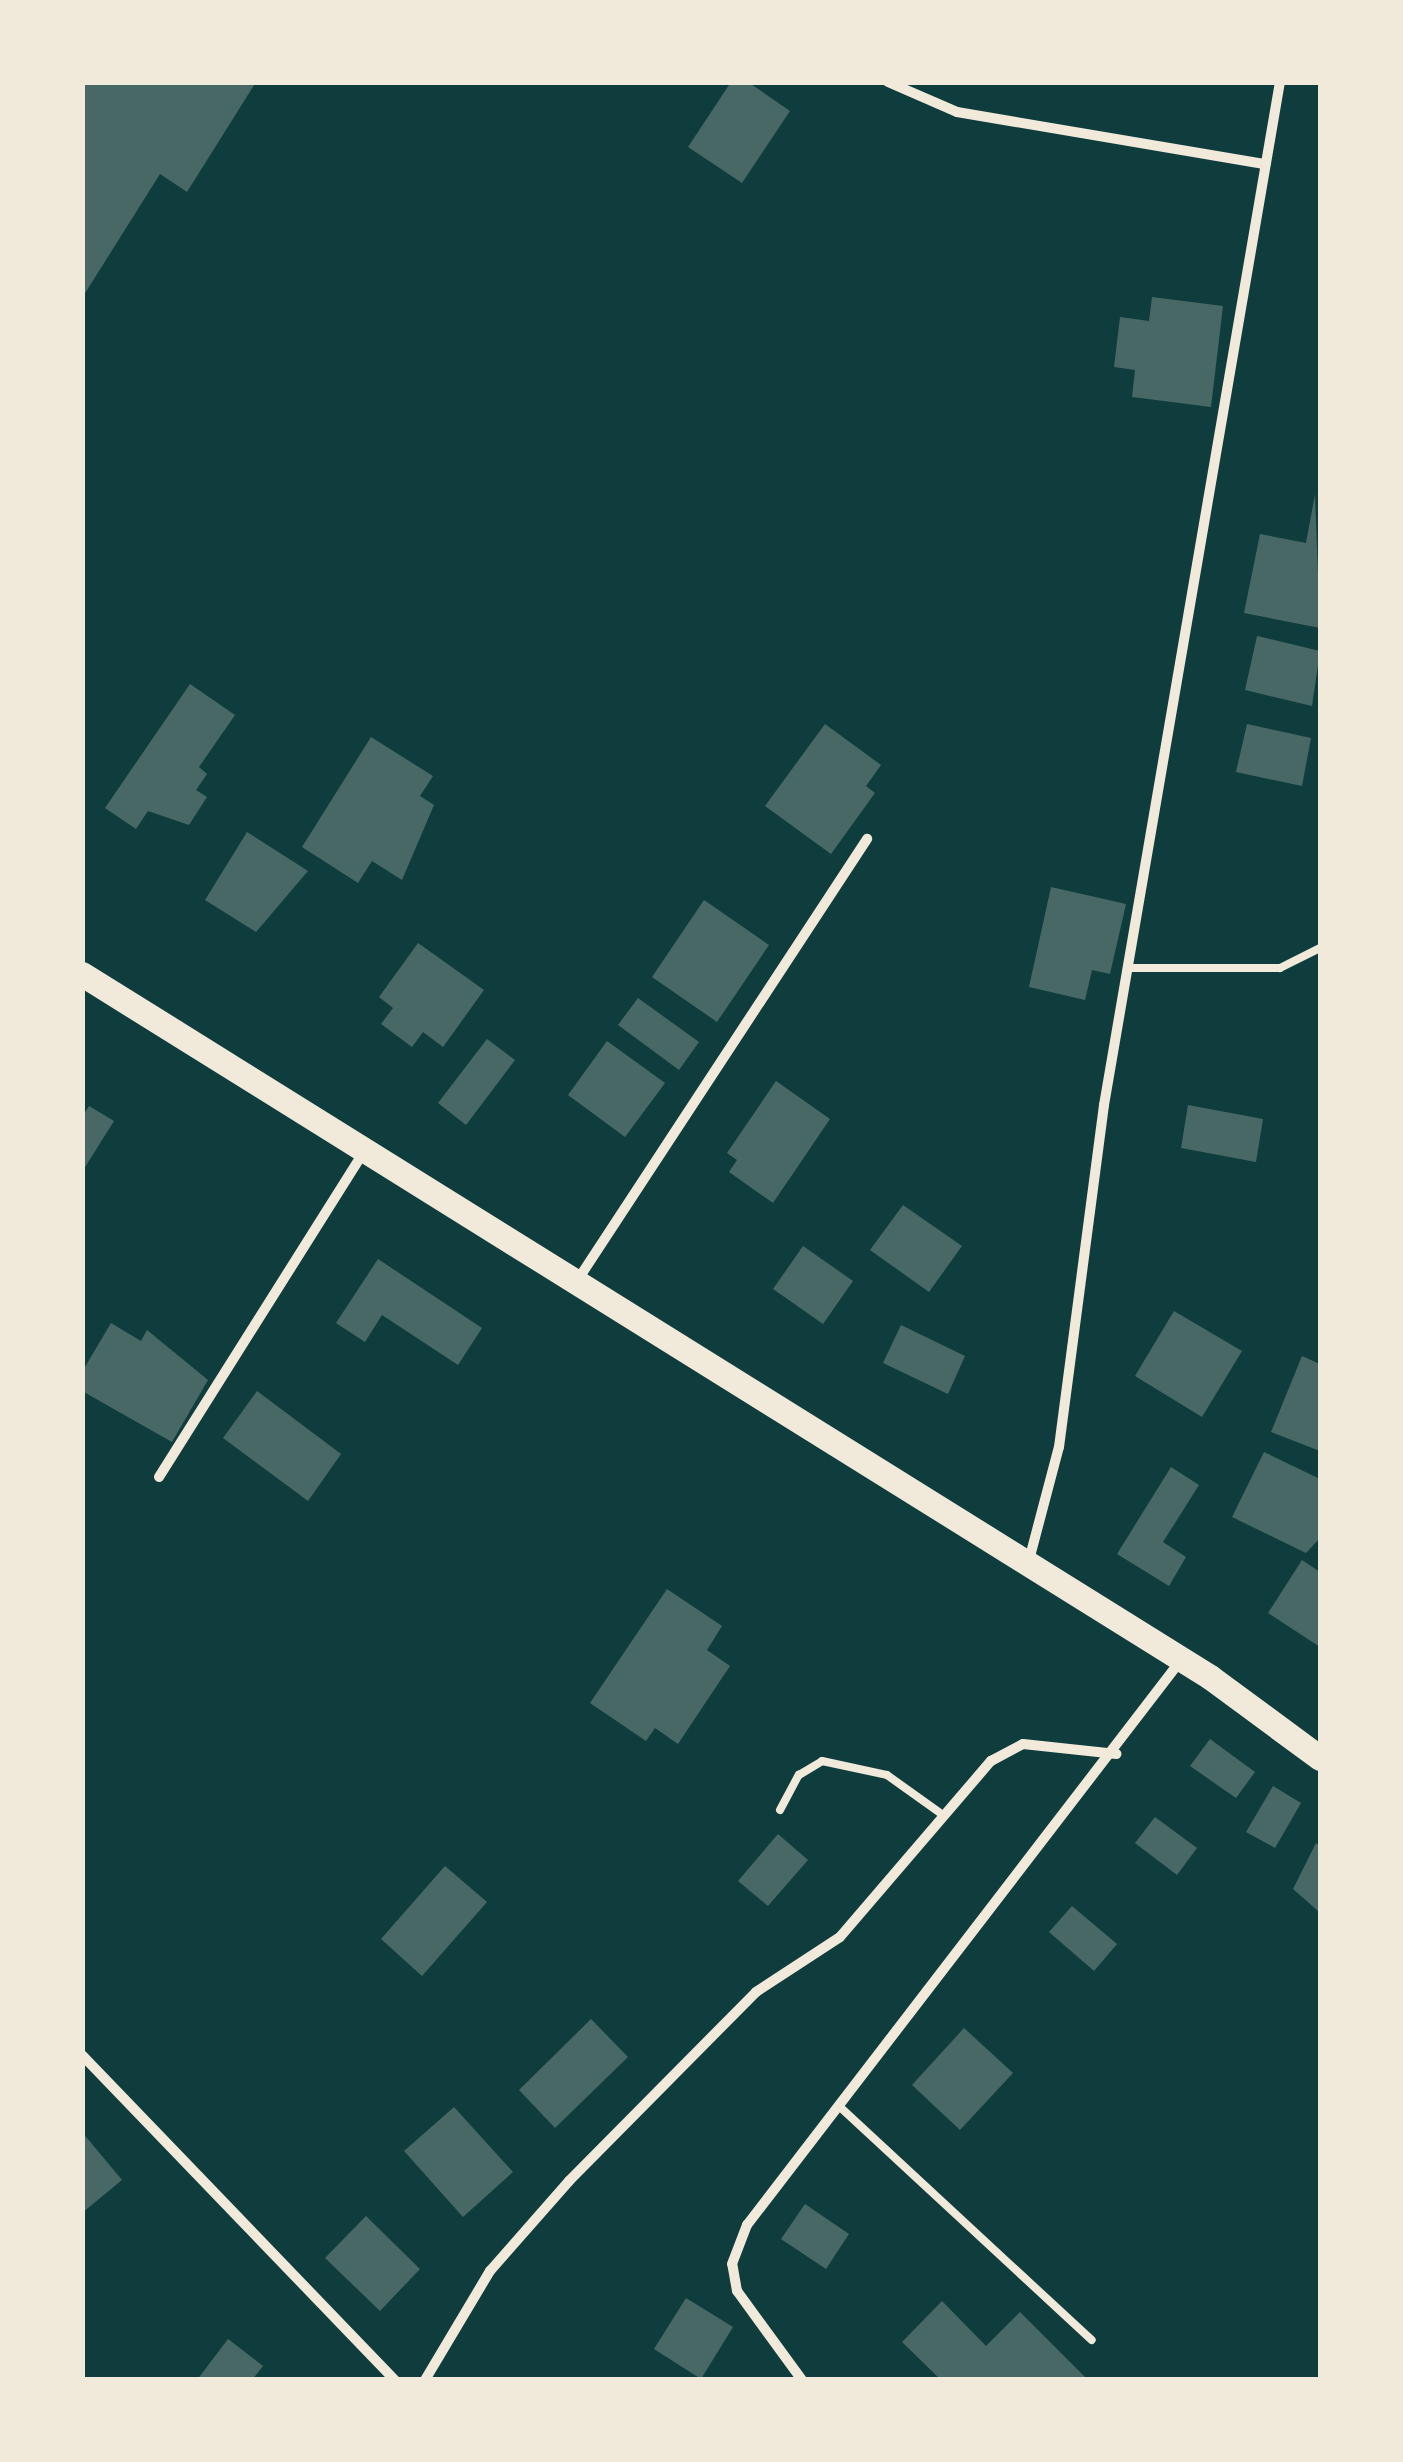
<!DOCTYPE html>
<html>
<head>
<meta charset="utf-8">
<style>
	body { margin:0 }
	#map { position:relative; width:1403px; height:2462px; overflow:hidden; background:#0f3d3e; font-family:Overpass,sans-serif }
	div>[style] { position:absolute }
	[style*='--x'] { left:calc(var(--x)*1px); top:calc(var(--y)*1px); width:calc(var(--w)*1px); rotate:calc(var(--a)*1deg) }
	.building>* { inset:0; background:#486865 }
	.service>* { height:8px; margin:-4px; padding:0 4px; transform-origin:4px; border-radius:4px; background:#f1e9da }
	.minor>* { height:10px; margin:-5px; padding:0 5px; transform-origin:5px; border-radius:5px; background:#f1e9da }
	.primary>* { height:25px; margin:-12.5px; padding:0 12.5px; transform-origin:12.5px; border-radius:12.5px; background:#f1e9da }
	span { translate:-50% -50%; white-space:nowrap; text-align:center; line-height:1.15; -webkit-text-stroke:9px #f1e9da; paint-order:stroke }
	.frame { position:absolute; inset:0; border:85px solid #f1e9da; pointer-events:none }
</style>
</head>
<body>
<div id="map">
	<div class="building">
		<i style="clip-path:polygon(82px 82px,256px 82px,187px 192px,160px 174px,82px 298px)"></i>
		<i style="clip-path:polygon(731px 82px,748px 82px,790px 111px,742px 183px,688px 147px)"></i>
		<i style="clip-path:polygon(1152px 297px,1223px 306px,1211px 407px,1132px 397px,1135px 370px,1114px 367px,1120px 317px,1149px 321px)"></i>
		<i style="clip-path:polygon(1315px 494px,1320px 628px,1244px 613px,1260px 534px,1306px 543px)"></i>
		<i style="clip-path:polygon(1257px 636px,1320px 651px,1312px 706px,1245px 690px)"></i>
		<i style="clip-path:polygon(190px 684px,235px 715px,199px 767px,207px 774px,196px 790px,207px 797px,189px 825px,148px 811px,136px 829px,105px 808px)"></i>
		<i style="clip-path:polygon(825px 724px,881px 765px,866px 786px,875px 793px,831px 854px,765px 806px)"></i>
		<i style="clip-path:polygon(1247px 724px,1311px 738px,1302px 786px,1236px 772px)"></i>
		<i style="clip-path:polygon(371px 737px,433px 776px,420px 796px,434px 805px,402px 880px,372px 861px,358px 883px,302px 847px)"></i>
		<i style="clip-path:polygon(247px 832px,308px 871px,256px 932px,205px 900px)"></i>
		<i style="clip-path:polygon(1051px 887px,1126px 904px,1110px 974px,1092px 970px,1085px 1000px,1029px 987px)"></i>
		<i style="clip-path:polygon(704px 900px,769px 945px,717px 1022px,652px 977px)"></i>
		<i style="clip-path:polygon(418px 943px,484px 990px,443px 1047px,423px 1032px,412px 1047px,381px 1024px,393px 1008px,379px 997px)"></i>
		<i style="clip-path:polygon(638px 998px,699px 1042px,679px 1070px,618px 1025px)"></i>
		<i style="clip-path:polygon(487px 1039px,515px 1060px,466px 1125px,438px 1103px)"></i>
		<i style="clip-path:polygon(607px 1041px,665px 1083px,625px 1137px,568px 1095px)"></i>
		<i style="clip-path:polygon(776px 1081px,830px 1119px,773px 1203px,729px 1172px,737px 1160px,727px 1153px)"></i>
		<i style="clip-path:polygon(1188px 1105px,1263px 1119px,1256px 1162px,1181px 1148px)"></i>
		<i style="clip-path:polygon(89px 1106px,114px 1121px,82px 1172px,82px 1117px)"></i>
		<i style="clip-path:polygon(903px 1205px,962px 1246px,929px 1292px,870px 1250px)"></i>
		<i style="clip-path:polygon(803px 1246px,853px 1281px,823px 1324px,773px 1289px)"></i>
		<i style="clip-path:polygon(378px 1259px,482px 1328px,458px 1365px,382px 1315px,365px 1342px,336px 1323px)"></i>
		<i style="clip-path:polygon(1174px 1311px,1242px 1351px,1202px 1417px,1135px 1376px)"></i>
		<i style="clip-path:polygon(111px 1323px,141px 1341px,147px 1330px,208px 1380px,172px 1442px,82px 1391px,82px 1372px)"></i>
		<i style="clip-path:polygon(901px 1325px,965px 1356px,948px 1394px,883px 1363px)"></i>
		<i style="clip-path:polygon(1302px 1356px,1320px 1364px,1320px 1451px,1271px 1432px)"></i>
		<i style="clip-path:polygon(257px 1391px,341px 1454px,308px 1501px,223px 1438px)"></i>
		<i style="clip-path:polygon(1264px 1452px,1320px 1479px,1320px 1538px,1306px 1553px,1232px 1517px)"></i>
		<i style="clip-path:polygon(1171px 1467px,1199px 1485px,1163px 1542px,1186px 1557px,1169px 1586px,1117px 1554px)"></i>
		<i style="clip-path:polygon(1302px 1560px,1320px 1572px,1320px 1647px,1268px 1613px)"></i>
		<i style="clip-path:polygon(667px 1589px,722px 1626px,707px 1650px,730px 1666px,678px 1744px,655px 1728px,646px 1741px,590px 1703px)"></i>
		<i style="clip-path:polygon(1210px 1739px,1255px 1772px,1236px 1798px,1190px 1766px)"></i>
		<i style="clip-path:polygon(1273px 1786px,1301px 1803px,1275px 1848px,1246px 1832px)"></i>
		<i style="clip-path:polygon(1155px 1817px,1197px 1848px,1177px 1875px,1135px 1843px)"></i>
		<i style="clip-path:polygon(778px 1834px,808px 1860px,768px 1906px,738px 1881px)"></i>
		<i style="clip-path:polygon(1316px 1843px,1320px 1846px,1318px 1911px,1293px 1889px)"></i>
		<i style="clip-path:polygon(445px 1866px,487px 1902px,422px 1976px,381px 1939px)"></i>
		<i style="clip-path:polygon(1072px 1906px,1117px 1944px,1094px 1971px,1049px 1932px)"></i>
		<i style="clip-path:polygon(591px 2019px,628px 2057px,555px 2128px,519px 2090px)"></i>
		<i style="clip-path:polygon(964px 2028px,1013px 2073px,960px 2130px,912px 2085px)"></i>
		<i style="clip-path:polygon(454px 2107px,513px 2172px,463px 2217px,404px 2151px)"></i>
		<i style="clip-path:polygon(82px 2132px,122px 2180px,82px 2213px)"></i>
		<i style="clip-path:polygon(805px 2204px,849px 2234px,826px 2269px,781px 2239px)"></i>
		<i style="clip-path:polygon(366px 2216px,420px 2269px,380px 2311px,325px 2258px)"></i>
		<i style="clip-path:polygon(686px 2298px,733px 2327px,701px 2379px,654px 2349px)"></i>
		<i style="clip-path:polygon(942px 2301px,986px 2346px,1020px 2312px,1088px 2380px,941px 2380px,902px 2342px)"></i>
		<i style="clip-path:polygon(228px 2339px,263px 2366px,252px 2380px,197px 2380px)"></i>
	</div>
	<div class="service">
		<i style="--x:1129;--y:968;--w:151;--a:0"></i>
		<i style="--x:1280;--y:968;--w:45;--a:-26.6"></i>
		<i style="--x:780;--y:1810;--w:40;--a:-62"></i>
		<i style="--x:799;--y:1775;--w:27;--a:-31"></i>
		<i style="--x:822;--y:1761;--w:66;--a:12.2"></i>
		<i style="--x:887;--y:1775;--w:65;--a:35.6"></i>
		<i style="--x:840;--y:2107;--w:343;--a:42.8"></i>
	</div>
	<div class="minor">
		<i style="--x:888;--y:82;--w:75;--a:23.5"></i>
		<i style="--x:957;--y:112;--w:313;--a:9.6"></i>
		<i style="--x:577;--y:1281;--w:529;--a:-56.73"></i>
		<i style="--x:159;--y:1477;--w:384;--a:-57.8"></i>
		<i style="--x:1028;--y:1564;--w:121;--a:-75.2"></i>
		<i style="--x:1059;--y:1447;--w:345;--a:-82.5"></i>
		<i style="--x:1104;--y:1105;--w:1038;--a:-80.24"></i>
		<i style="--x:82;--y:2055;--w:451;--a:46.1"></i>
		<i style="--x:425;--y:2380;--w:127;--a:-59.2"></i>
		<i style="--x:490;--y:2271;--w:120;--a:-48.7"></i>
		<i style="--x:569;--y:2181;--w:266;--a:-45.3"></i>
		<i style="--x:756;--y:1992;--w:100;--a:-33.2"></i>
		<i style="--x:840;--y:1937;--w:232;--a:-49.4"></i>
		<i style="--x:991;--y:1761;--w:36;--a:-28"></i>
		<i style="--x:1023;--y:1744;--w:94;--a:6.1"></i>
		<i style="--x:802;--y:2380;--w:110;--a:-126.1"></i>
		<i style="--x:737;--y:2291;--w:27;--a:-100"></i>
		<i style="--x:732;--y:2264;--w:42;--a:-69"></i>
		<i style="--x:747;--y:2225;--w:712;--a:-52.47"></i>
	</div>
	<div class="primary">
		<i style="--x:82;--y:974;--w:1329;--a:31.93"></i>
		<i style="--x:1210;--y:1677;--w:137;--a:36.4"></i>
	</div>
	<div class="frame"></div>
</div>
</body>
</html>
